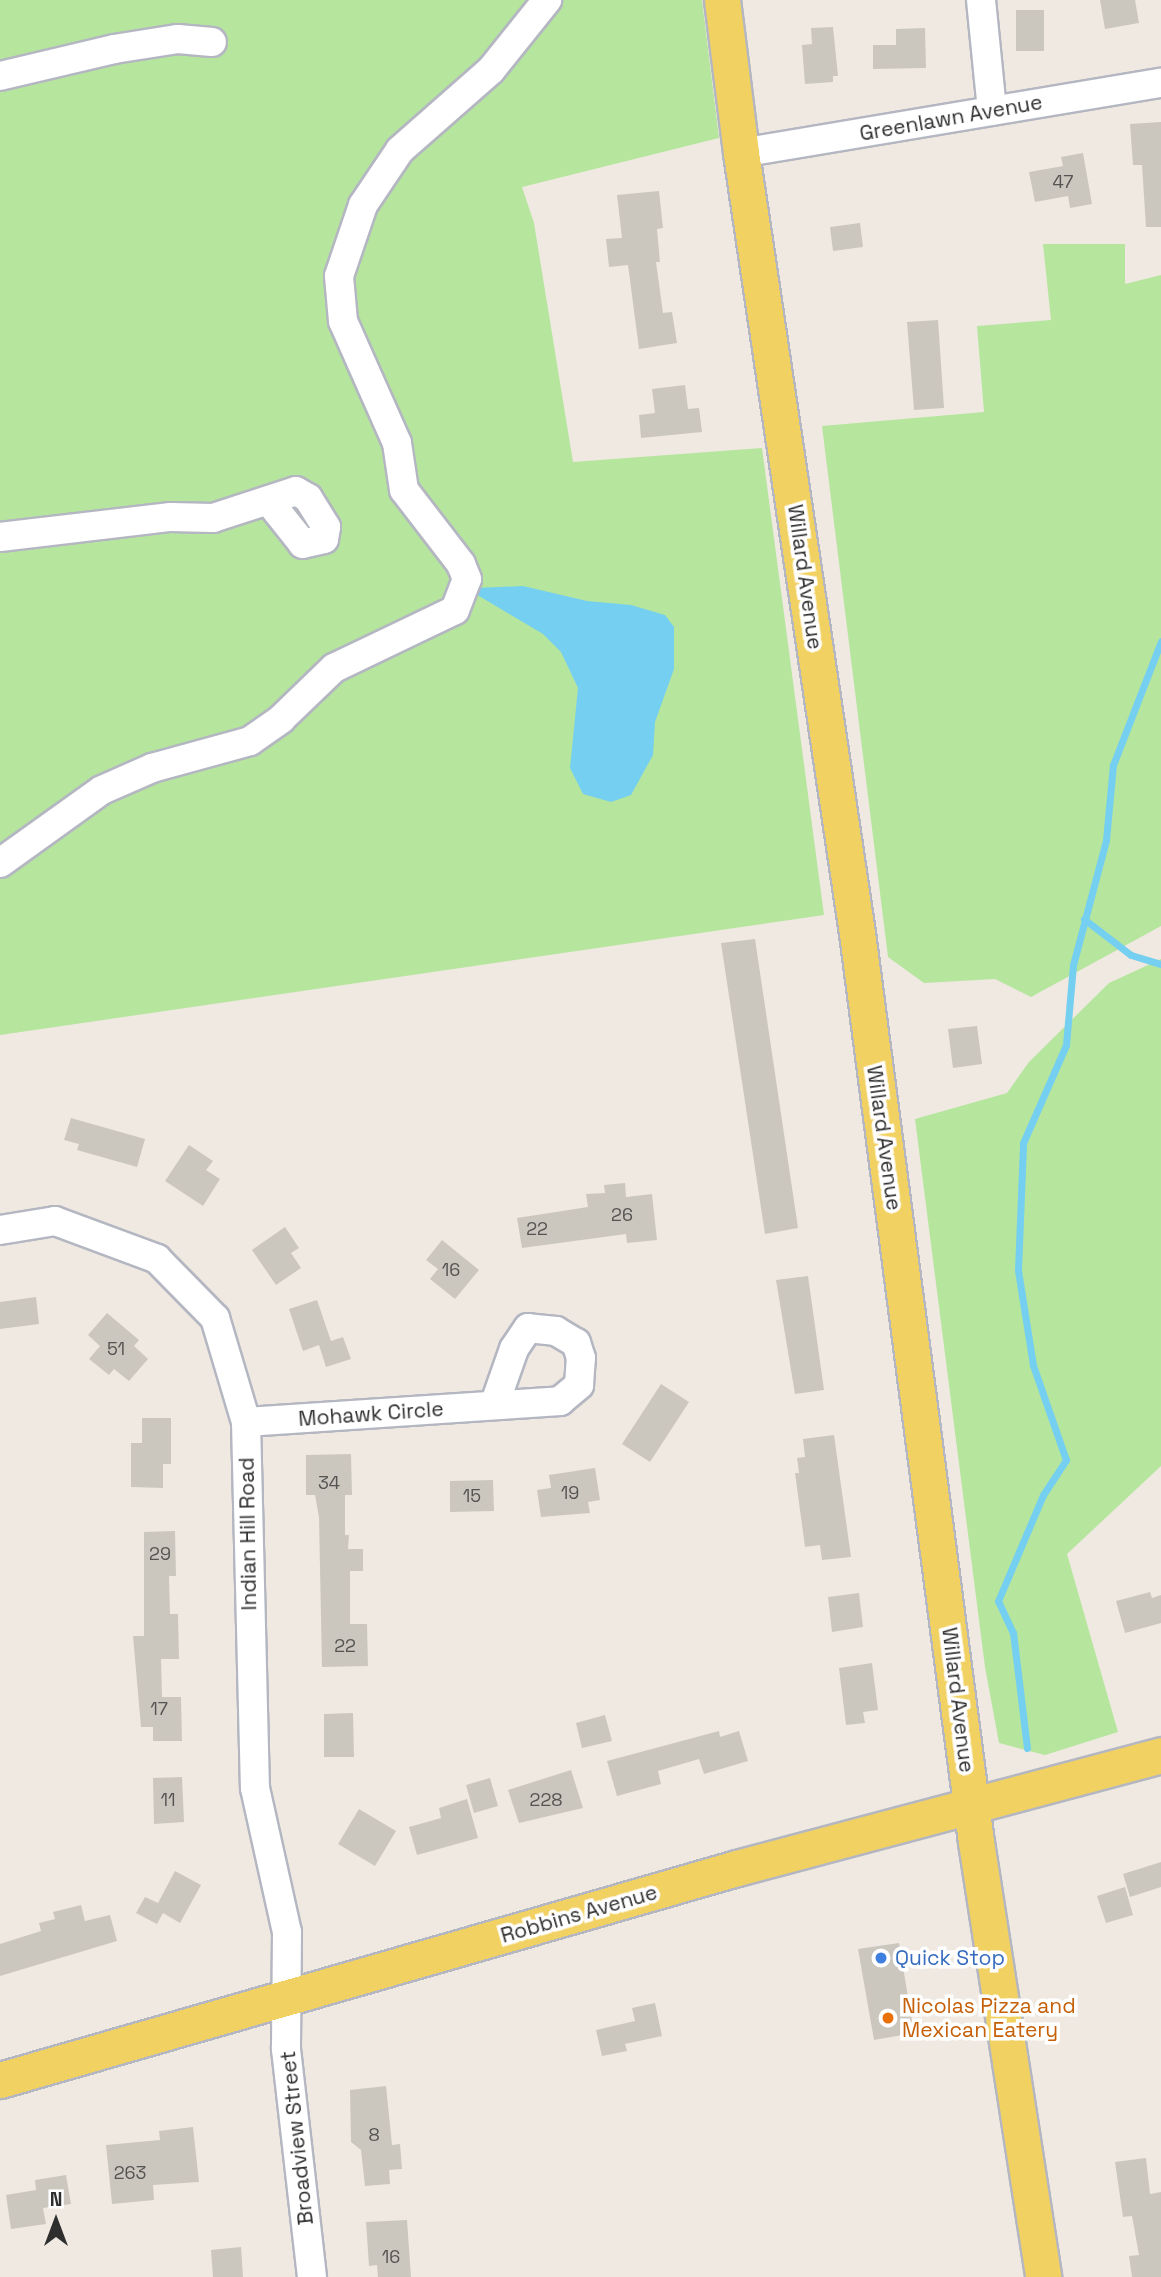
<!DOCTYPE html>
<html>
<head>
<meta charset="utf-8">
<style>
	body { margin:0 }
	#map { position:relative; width:1161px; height:2277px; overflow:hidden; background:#efe9e1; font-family:"Space Grotesk",sans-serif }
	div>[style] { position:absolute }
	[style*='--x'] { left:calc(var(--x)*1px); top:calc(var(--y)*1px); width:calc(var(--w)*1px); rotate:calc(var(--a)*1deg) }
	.green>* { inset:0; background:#b6e59e }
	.water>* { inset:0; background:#75cff0 }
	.stream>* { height:7px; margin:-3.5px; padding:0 3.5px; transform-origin:3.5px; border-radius:3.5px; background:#75cff0 }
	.building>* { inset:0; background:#cbc7bf }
	.roads { filter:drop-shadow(2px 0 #b4b7c1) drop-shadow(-2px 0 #b4b7c1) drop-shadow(0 2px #b4b7c1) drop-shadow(0 -2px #b4b7c1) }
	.minor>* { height:28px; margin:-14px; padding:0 14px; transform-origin:14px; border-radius:14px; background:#fff }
	.major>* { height:35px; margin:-17.5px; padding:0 17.5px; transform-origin:17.5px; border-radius:17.5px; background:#f2d163 }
	.dots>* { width:19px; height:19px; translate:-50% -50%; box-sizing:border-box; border:4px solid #fff; border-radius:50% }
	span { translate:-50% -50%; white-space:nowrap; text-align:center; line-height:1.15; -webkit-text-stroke:7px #fff; paint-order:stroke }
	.number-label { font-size:18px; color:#555452 }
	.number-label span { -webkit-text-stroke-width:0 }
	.street-label { font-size:21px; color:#2e2e2e }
	.shop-label { font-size:21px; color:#366cbe }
	.left { translate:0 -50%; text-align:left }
	.food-label { font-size:21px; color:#c56008 }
	.north { position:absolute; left:21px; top:2186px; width:70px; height:70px; -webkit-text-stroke:5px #fff; paint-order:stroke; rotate:0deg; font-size:19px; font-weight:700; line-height:28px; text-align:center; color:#2e2e2e }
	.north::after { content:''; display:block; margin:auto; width:24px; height:32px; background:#2e2e2e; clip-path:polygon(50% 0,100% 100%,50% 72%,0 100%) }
</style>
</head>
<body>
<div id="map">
	<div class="green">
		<i style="clip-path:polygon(0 0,702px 0,719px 138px,522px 187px,534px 223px,573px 462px,762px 448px,824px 915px,0 1035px)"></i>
		<i style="clip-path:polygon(1043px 244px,1125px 244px,1125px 284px,1161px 275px,1161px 926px,1031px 997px,995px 979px,924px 983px,888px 957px,822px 426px,984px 412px,977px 326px,1051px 320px)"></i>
		<i style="clip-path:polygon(1161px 959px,1161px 1466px,1067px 1554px,1118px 1732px,1045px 1755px,999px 1743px,985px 1667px,915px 1119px,1007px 1093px,1029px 1062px,1109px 983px)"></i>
	</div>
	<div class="water">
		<i style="clip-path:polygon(523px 586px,587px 601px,631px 605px,665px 615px,674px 627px,674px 669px,655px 722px,653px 755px,631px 795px,611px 802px,583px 794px,570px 768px,578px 688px,561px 652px,543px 634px,474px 593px,475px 588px)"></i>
	</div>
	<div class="stream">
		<i style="--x:1084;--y:919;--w:59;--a:37.5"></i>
		<i style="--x:1131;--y:955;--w:31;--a:17"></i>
		<i style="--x:1027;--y:1748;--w:116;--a:-96.9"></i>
		<i style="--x:1013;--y:1633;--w:35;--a:-115"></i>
		<i style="--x:998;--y:1601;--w:115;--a:-67"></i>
		<i style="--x:1043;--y:1495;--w:42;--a:-56.7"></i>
		<i style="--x:1066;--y:1460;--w:101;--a:-109.2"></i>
		<i style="--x:1033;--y:1365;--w:96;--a:-99"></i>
		<i style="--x:1018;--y:1270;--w:127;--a:-87.7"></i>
		<i style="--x:1023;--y:1143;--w:107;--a:-66.3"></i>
		<i style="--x:1066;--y:1045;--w:80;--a:-85"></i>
		<i style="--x:1073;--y:965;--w:129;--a:-75.2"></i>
		<i style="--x:1106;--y:840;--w:75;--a:-84.7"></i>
		<i style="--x:1113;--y:765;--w:133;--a:-68.8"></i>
	</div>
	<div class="building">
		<i style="clip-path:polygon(1100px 0,1135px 0,1139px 23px,1105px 29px)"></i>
		<i style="clip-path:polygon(1016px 10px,1044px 10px,1044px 51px,1016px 51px)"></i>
		<i style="clip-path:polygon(833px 27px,838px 76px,833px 76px,833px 82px,805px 84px,802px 45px,812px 44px,811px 28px)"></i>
		<i style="clip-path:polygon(925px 28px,926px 68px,873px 69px,873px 45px,896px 45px,896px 29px)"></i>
		<i style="clip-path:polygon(1161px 122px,1161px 227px,1146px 227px,1142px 165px,1133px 165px,1130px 124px)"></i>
		<i style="clip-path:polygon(1083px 153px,1092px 204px,1070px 208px,1068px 196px,1035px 202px,1029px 172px,1063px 166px,1061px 157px)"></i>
		<i style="clip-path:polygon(659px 191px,663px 228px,657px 229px,660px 262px,656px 262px,663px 313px,672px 312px,677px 343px,639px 349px,628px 265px,609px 267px,606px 239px,622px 238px,617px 195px)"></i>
		<i style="clip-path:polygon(860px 223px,863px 247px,833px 251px,830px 227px)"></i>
		<i style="clip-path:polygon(938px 320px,944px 408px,914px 410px,907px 322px)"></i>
		<i style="clip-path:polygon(685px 385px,688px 409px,699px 408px,702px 432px,641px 438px,639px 415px,655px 413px,652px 389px)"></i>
		<i style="clip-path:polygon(755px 939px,798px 1228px,765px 1234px,721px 943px)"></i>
		<i style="clip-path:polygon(977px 1026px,982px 1064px,953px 1068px,948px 1029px)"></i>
		<i style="clip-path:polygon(71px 1118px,145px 1139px,137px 1167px,77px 1150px,79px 1144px,64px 1140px)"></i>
		<i style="clip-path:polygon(189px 1145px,213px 1161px,206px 1170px,220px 1179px,203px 1206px,165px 1181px)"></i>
		<i style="clip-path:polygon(625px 1183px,626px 1197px,652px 1194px,657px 1240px,627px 1243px,626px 1234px,522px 1248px,517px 1218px,588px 1207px,586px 1194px,605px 1193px,604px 1185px)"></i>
		<i style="clip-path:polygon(285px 1227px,299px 1248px,291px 1253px,301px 1268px,276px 1285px,252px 1250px)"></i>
		<i style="clip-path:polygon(442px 1240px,479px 1270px,455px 1299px,430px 1279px,438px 1269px,426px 1260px)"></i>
		<i style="clip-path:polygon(808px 1276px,824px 1390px,795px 1394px,776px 1280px)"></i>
		<i style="clip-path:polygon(36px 1297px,39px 1324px,0 1329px,0 1302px)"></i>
		<i style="clip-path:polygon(317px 1300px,331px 1341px,343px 1337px,351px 1359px,326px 1367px,319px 1345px,303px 1351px,289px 1309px)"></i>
		<i style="clip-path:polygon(107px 1313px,139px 1340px,134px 1346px,148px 1359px,129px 1381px,114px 1369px,109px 1375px,89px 1359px,100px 1346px,88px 1335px)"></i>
		<i style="clip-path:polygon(661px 1384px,689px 1402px,650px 1462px,622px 1444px)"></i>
		<i style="clip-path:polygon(142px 1418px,171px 1418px,171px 1464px,163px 1464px,163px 1488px,131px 1487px,131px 1443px,142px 1443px)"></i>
		<i style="clip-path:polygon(834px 1435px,851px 1557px,822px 1560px,820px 1545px,805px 1547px,795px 1473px,799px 1473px,797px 1458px,805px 1457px,803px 1439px)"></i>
		<i style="clip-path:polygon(351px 1454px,352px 1495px,345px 1495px,345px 1535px,349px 1535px,348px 1549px,363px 1549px,363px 1571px,350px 1571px,350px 1624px,367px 1624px,368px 1666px,322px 1667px,319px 1517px,315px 1495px,306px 1495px,306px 1455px)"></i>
		<i style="clip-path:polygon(595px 1468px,600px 1500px,588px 1502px,590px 1513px,541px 1517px,537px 1490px,551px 1488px,549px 1475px)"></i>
		<i style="clip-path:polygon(493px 1480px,494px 1511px,450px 1512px,450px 1481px)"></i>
		<i style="clip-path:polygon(175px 1531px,176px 1576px,169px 1576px,170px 1614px,178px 1614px,179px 1659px,161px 1659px,162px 1697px,181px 1697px,182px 1741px,153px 1741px,153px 1727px,141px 1727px,133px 1636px,144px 1636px,144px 1532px)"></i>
		<i style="clip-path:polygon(1150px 1592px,1152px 1598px,1161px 1595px,1161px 1623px,1125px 1633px,1116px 1601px)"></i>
		<i style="clip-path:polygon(859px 1593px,863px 1627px,832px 1632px,828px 1597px)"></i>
		<i style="clip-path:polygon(872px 1663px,878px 1710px,863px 1712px,865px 1723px,846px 1725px,839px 1668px)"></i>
		<i style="clip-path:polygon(353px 1713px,354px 1757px,324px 1757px,324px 1714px)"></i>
		<i style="clip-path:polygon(605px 1715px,612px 1741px,582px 1748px,576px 1723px)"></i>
		<i style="clip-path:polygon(719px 1731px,720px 1737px,739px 1731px,748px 1761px,704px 1774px,699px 1759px,658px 1771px,661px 1784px,617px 1796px,607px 1761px)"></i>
		<i style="clip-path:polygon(571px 1770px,583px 1808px,519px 1823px,508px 1790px)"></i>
		<i style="clip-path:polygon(182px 1777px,184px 1822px,154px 1824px,153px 1778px)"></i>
		<i style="clip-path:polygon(490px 1778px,498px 1806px,474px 1813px,466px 1785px)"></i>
		<i style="clip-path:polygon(467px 1799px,478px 1838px,417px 1855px,409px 1827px,441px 1818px,439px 1808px)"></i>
		<i style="clip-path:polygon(359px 1809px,396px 1831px,375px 1866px,338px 1844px)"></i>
		<i style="clip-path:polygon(1161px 1862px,1161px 1887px,1130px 1897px,1123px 1874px)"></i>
		<i style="clip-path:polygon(175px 1871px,201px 1885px,180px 1923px,163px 1913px,157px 1924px,136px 1913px,145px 1897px,158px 1903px)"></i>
		<i style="clip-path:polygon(1125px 1887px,1133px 1915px,1106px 1923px,1097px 1896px)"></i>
		<i style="clip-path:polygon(81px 1905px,85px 1921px,110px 1915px,117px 1941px,0 1976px,0 1944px,41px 1931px,39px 1923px,55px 1919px,53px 1912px)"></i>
		<i style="clip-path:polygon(899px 1943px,914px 2033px,874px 2040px,858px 1949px)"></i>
		<i style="clip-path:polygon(655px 2003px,662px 2036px,625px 2044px,627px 2051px,602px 2056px,596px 2030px,635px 2021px,632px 2008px)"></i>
		<i style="clip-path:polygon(386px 2086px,392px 2145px,400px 2144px,402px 2169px,389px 2170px,390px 2184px,365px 2186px,361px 2150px,351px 2142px,350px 2090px)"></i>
		<i style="clip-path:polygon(193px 2127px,199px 2182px,153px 2185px,154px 2200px,112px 2204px,106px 2145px,160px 2140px,159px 2131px)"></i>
		<i style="clip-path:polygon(1146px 2158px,1150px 2194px,1161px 2192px,1161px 2277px,1132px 2277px,1129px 2256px,1139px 2255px,1132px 2216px,1123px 2217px,1115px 2162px)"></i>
		<i style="clip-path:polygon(66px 2175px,71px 2204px,43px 2208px,46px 2224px,11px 2229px,6px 2195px,36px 2190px,35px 2180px)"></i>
		<i style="clip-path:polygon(407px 2220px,411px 2277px,378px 2277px,377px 2265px,369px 2266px,366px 2222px)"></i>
		<i style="clip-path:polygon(241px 2247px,243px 2277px,213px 2277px,211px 2250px)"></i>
	</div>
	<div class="roads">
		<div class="minor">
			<i style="--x:981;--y:0;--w:111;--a:84.3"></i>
			<i style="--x:0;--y:76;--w:117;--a:-13.3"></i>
			<i style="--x:114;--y:49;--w:65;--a:-8.9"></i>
			<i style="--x:178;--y:39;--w:34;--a:5"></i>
			<i style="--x:741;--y:153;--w:426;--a:-9.5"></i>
			<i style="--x:0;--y:537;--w:172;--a:-6.7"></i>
			<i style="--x:171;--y:517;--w:42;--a:1.4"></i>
			<i style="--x:213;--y:518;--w:87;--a:-18"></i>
			<i style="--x:296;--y:491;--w:14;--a:30"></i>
			<i style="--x:308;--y:498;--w:34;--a:58"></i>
			<i style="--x:326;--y:527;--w:12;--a:99"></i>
			<i style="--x:324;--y:539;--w:22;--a:167"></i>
			<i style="--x:303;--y:544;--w:56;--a:-128.5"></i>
			<i style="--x:0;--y:863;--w:125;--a:-35.6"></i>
			<i style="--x:102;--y:790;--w:55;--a:-23.7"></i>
			<i style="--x:152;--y:768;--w:102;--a:-15.4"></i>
			<i style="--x:250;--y:741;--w:38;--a:-35"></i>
			<i style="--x:281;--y:719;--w:74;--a:-43.9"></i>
			<i style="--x:334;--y:668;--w:134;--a:-25.6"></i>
			<i style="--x:455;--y:610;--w:33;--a:-69"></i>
			<i style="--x:467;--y:579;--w:16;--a:-112"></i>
			<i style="--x:461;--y:564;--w:93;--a:-127.6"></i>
			<i style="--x:404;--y:490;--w:48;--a:-98.5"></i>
			<i style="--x:397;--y:443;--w:133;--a:-113.9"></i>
			<i style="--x:343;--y:321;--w:45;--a:-95.1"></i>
			<i style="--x:339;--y:276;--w:75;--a:-71.3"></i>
			<i style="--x:363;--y:205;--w:66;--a:-56.1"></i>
			<i style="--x:400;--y:150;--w:121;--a:-41.3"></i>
			<i style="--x:491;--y:70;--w:90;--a:-51.3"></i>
			<i style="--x:0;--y:1230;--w:56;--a:-9.3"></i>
			<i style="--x:55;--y:1221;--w:109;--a:20.4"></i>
			<i style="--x:157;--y:1259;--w:83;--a:45.5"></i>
			<i style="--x:215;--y:1318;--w:109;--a:73.4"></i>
			<i style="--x:246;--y:1422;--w:366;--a:88.6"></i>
			<i style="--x:255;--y:1788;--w:148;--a:77.5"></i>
			<i style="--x:287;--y:1932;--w:117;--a:90.5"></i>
			<i style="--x:286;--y:2049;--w:229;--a:83.5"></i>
			<i style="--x:246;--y:1422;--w:315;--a:-3.8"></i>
			<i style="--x:560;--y:1401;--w:25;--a:-40"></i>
			<i style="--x:579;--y:1385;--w:27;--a:-86"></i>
			<i style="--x:581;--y:1358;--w:16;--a:-108"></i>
			<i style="--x:576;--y:1343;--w:23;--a:-149"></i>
			<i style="--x:556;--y:1331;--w:28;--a:-174"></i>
			<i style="--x:528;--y:1328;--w:25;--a:124"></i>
			<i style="--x:514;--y:1349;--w:57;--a:109.4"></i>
		</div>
		<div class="major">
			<i style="--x:722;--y:0;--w:154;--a:82.9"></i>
			<i style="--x:741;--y:153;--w:789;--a:81.54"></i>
			<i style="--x:857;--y:933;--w:917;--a:82.54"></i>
			<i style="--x:976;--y:1842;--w:440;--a:81.2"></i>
			<i style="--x:0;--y:2080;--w:767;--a:-16.05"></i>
			<i style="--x:737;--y:1868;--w:439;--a:-14.9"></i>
		</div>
	</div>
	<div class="dots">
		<i style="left:881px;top:1958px;background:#3f7fe0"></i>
		<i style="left:888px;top:2018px;background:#e8710a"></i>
	</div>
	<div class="number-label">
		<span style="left:1063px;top:182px">47</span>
		<span style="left:622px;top:1215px">26</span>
		<span style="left:537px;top:1229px">22</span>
		<span style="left:451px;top:1270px">16</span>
		<span style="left:116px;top:1349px">51</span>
		<span style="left:329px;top:1483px">34</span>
		<span style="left:570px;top:1493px">19</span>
		<span style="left:472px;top:1496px">15</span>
		<span style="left:160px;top:1554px">29</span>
		<span style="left:345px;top:1646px">22</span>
		<span style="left:159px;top:1709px">17</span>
		<span style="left:168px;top:1800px">11</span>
		<span style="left:546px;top:1800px">228</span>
		<span style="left:374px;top:2135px">8</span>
		<span style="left:130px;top:2173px">263</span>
		<span style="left:391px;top:2257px">16</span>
	</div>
	<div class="street-label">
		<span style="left:951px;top:118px;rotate:-10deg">Greenlawn Avenue</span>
		<span style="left:805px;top:577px;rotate:82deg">Willard Avenue</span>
		<span style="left:884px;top:1138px;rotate:82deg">Willard Avenue</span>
		<span style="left:371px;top:1414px;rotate:-4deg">Mohawk Circle</span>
		<span style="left:248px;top:1534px;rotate:-91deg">Indian Hill Road</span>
		<span style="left:958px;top:1700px;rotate:83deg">Willard Avenue</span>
		<span style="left:579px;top:1914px;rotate:-16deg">Robbins Avenue</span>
		<span style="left:297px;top:2138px;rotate:-96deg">Broadview Street</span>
	</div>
	<div class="shop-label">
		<span class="left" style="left:895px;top:1958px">Quick Stop</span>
	</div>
	<div class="food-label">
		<span class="left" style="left:902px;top:2018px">Nicolas Pizza and<br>Mexican Eatery</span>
	</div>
	<div class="north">N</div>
</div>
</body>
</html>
